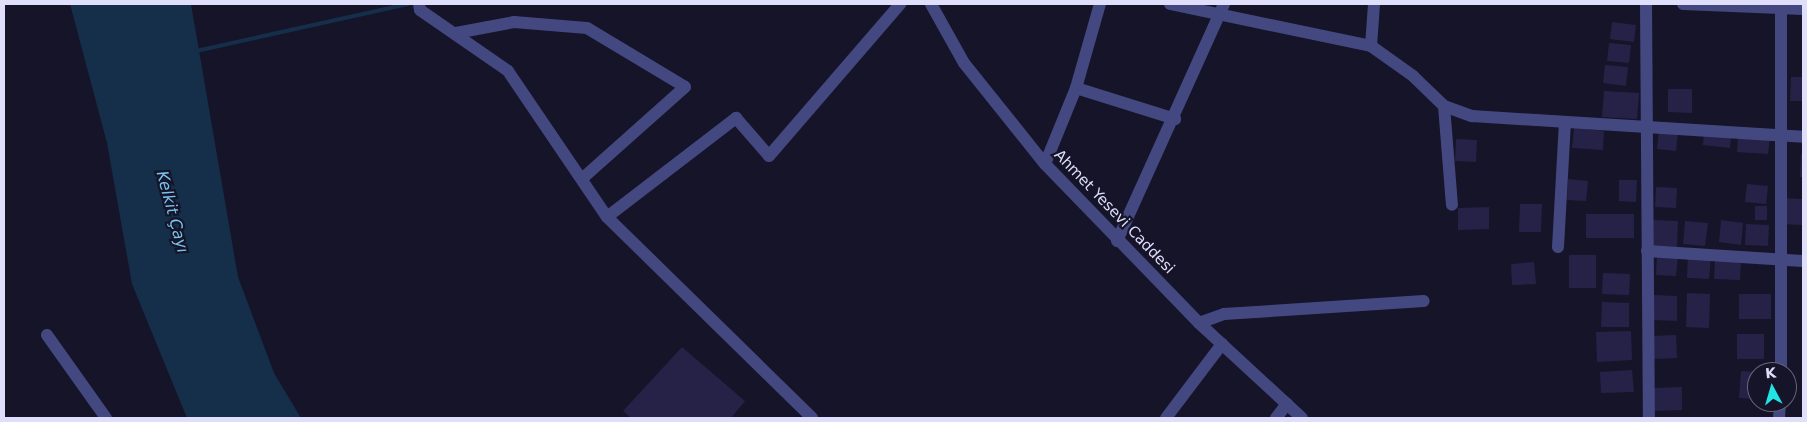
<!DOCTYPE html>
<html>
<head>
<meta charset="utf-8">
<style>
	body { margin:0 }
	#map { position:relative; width:1807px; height:422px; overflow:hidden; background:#151428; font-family:"DejaVu Sans",sans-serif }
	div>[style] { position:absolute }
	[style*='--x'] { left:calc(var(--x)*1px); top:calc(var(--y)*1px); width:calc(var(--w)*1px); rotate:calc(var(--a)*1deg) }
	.water>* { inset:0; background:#152e4a }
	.stream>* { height:4px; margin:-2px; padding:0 2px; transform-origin:2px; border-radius:2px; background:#152e4a }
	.building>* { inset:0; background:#262247 }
	.minor>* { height:12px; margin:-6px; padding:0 6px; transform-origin:6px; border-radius:6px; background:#444881 }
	span { translate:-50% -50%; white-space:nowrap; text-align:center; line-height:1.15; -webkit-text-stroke:4.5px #151428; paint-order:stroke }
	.street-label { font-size:15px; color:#dfdefb }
	.water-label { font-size:16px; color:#78c4ef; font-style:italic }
	.frame { position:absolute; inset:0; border:5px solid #dfdefb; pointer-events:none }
	.north { position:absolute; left:1747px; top:362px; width:50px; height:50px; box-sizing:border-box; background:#151428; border:1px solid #66657c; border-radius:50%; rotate:354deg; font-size:14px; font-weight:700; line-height:20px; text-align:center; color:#dfdefb }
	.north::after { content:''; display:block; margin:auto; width:18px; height:22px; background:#21e4e5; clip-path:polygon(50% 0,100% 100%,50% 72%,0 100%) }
</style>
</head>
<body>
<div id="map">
	<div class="water">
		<i style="clip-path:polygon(70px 4px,191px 4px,238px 277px,274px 373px,301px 418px,187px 418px,132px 284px,107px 143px)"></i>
	</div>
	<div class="stream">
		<i style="--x:196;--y:51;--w:217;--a:-12.5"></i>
	</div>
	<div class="building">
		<i style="clip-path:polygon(1612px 22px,1636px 25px,1634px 42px,1610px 39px)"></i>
		<i style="clip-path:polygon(1609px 43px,1631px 45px,1629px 63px,1607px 61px)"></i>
		<i style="clip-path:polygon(1605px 65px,1628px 67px,1626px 86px,1603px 83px)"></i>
		<i style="clip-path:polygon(1791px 77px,1803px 77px,1803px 101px,1790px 101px)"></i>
		<i style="clip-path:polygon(1668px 89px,1692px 89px,1692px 113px,1668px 112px)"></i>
		<i style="clip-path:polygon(1604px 91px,1639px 93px,1637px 119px,1602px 117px)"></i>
		<i style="clip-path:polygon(1574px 128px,1604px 131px,1603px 150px,1572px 148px)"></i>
		<i style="clip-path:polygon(1659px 130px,1678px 132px,1676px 151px,1657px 149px)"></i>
		<i style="clip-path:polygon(1704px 133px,1731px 136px,1730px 148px,1703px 145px)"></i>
		<i style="clip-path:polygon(1738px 135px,1770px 138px,1768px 154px,1737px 152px)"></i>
		<i style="clip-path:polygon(1456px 139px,1477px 140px,1476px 162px,1455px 161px)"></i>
		<i style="clip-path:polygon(1801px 154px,1803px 154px,1803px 177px,1800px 177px)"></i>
		<i style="clip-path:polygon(1568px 179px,1588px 181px,1586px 201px,1567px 200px)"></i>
		<i style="clip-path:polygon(1619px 180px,1637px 180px,1636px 202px,1619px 201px)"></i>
		<i style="clip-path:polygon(1747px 184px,1768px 186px,1766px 204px,1745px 202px)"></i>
		<i style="clip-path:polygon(1656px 187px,1677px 188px,1676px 208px,1655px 207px)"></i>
		<i style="clip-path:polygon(1783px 198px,1803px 199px,1803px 225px,1782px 224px)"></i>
		<i style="clip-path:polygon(1520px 204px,1542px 204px,1541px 232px,1519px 232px)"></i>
		<i style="clip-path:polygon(1755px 206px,1767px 206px,1767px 220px,1755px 220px)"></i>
		<i style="clip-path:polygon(1489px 207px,1489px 229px,1458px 230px,1458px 208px)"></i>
		<i style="clip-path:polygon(1586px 214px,1634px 214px,1634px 238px,1586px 238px)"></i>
		<i style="clip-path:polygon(1653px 220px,1678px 221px,1677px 247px,1651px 246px)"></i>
		<i style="clip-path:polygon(1721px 220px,1743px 223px,1741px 245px,1719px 242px)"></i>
		<i style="clip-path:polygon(1685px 221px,1708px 223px,1705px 246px,1683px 244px)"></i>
		<i style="clip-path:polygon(1746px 224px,1769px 225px,1768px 246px,1745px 245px)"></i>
		<i style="clip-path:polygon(1569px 255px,1596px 255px,1596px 288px,1569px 288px)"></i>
		<i style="clip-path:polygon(1657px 255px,1678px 256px,1676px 276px,1656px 275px)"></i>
		<i style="clip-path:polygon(1688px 256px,1711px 257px,1709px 279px,1687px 278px)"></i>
		<i style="clip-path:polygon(1715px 259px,1741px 260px,1740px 280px,1714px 279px)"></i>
		<i style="clip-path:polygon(1534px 262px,1536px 284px,1512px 285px,1511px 264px)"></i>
		<i style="clip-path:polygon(1603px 273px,1630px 274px,1629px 295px,1602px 294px)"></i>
		<i style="clip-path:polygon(1687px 293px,1710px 294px,1709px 328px,1686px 327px)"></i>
		<i style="clip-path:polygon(1739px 294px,1771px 294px,1771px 319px,1739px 319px)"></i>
		<i style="clip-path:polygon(1653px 295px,1677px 296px,1677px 321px,1653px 320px)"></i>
		<i style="clip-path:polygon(1602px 302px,1629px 303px,1629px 327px,1601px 327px)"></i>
		<i style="clip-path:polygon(1631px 331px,1632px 360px,1597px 362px,1596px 332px)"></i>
		<i style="clip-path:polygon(1737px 334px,1764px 334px,1764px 359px,1737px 359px)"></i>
		<i style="clip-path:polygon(1676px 335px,1677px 358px,1652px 359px,1651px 336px)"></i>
		<i style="clip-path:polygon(682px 347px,745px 401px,731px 418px,631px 418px,623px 411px)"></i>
		<i style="clip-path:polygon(1632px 370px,1634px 392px,1601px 393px,1600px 372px)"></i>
		<i style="clip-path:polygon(1741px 371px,1757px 372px,1757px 399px,1739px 398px)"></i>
		<i style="clip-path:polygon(1682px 387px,1682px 410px,1653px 411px,1653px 388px)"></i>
	</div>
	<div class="minor">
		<i style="--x:419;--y:4;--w:6;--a:81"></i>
		<i style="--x:420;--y:10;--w:107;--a:34.7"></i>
		<i style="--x:508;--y:71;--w:176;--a:55.9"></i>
		<i style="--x:607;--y:217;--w:287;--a:44.4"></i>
		<i style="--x:931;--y:4;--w:68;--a:60.8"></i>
		<i style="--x:964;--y:63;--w:129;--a:51.3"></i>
		<i style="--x:1045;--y:164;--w:221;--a:45.9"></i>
		<i style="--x:1199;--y:323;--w:140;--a:42.7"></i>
		<i style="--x:1170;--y:4;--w:205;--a:11.8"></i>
		<i style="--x:1371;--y:46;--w:52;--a:35.5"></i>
		<i style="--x:1413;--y:76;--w:43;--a:44.1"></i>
		<i style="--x:1444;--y:106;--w:30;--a:20"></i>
		<i style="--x:1472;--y:116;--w:332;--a:3.6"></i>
		<i style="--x:1646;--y:4;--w:414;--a:89.6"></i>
		<i style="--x:1683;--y:4;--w:120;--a:2.4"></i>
		<i style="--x:456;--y:33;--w:59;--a:-10.7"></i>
		<i style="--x:514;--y:22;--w:73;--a:4.7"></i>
		<i style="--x:587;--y:28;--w:114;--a:31"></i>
		<i style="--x:685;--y:87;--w:137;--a:138.3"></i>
		<i style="--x:1371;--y:46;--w:42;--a:-85.9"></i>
		<i style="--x:1076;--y:88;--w:104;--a:17.4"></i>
		<i style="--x:1444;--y:106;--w:99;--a:85.4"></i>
		<i style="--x:1045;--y:164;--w:82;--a:-67.8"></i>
		<i style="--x:1076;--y:88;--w:87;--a:-74.1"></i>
		<i style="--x:607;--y:217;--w:163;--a:-37.5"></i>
		<i style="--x:736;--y:118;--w:50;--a:49"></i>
		<i style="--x:769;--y:156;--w:201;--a:-49.2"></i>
		<i style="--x:1117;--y:241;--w:260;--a:-65.7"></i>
		<i style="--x:1558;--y:247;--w:125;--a:-86.8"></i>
		<i style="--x:1647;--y:251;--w:156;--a:3.7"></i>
		<i style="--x:1199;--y:323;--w:27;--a:-20"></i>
		<i style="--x:1224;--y:314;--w:200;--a:-3.7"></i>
		<i style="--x:47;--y:335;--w:102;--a:54.6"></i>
		<i style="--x:1781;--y:372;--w:368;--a:-90"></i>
		<i style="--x:1166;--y:418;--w:93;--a:-52.9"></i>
		<i style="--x:1276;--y:418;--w:18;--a:-52"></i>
		<i style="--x:1779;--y:418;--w:16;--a:-86"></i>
	</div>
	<div class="street-label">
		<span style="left:1114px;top:212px;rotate:46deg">Ahmet Yesevi Caddesi</span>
	</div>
	<div class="water-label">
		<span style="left:172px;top:212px;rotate:75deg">Kelkit Çayı</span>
	</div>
	<div class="frame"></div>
	<div class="north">K</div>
</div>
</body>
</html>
